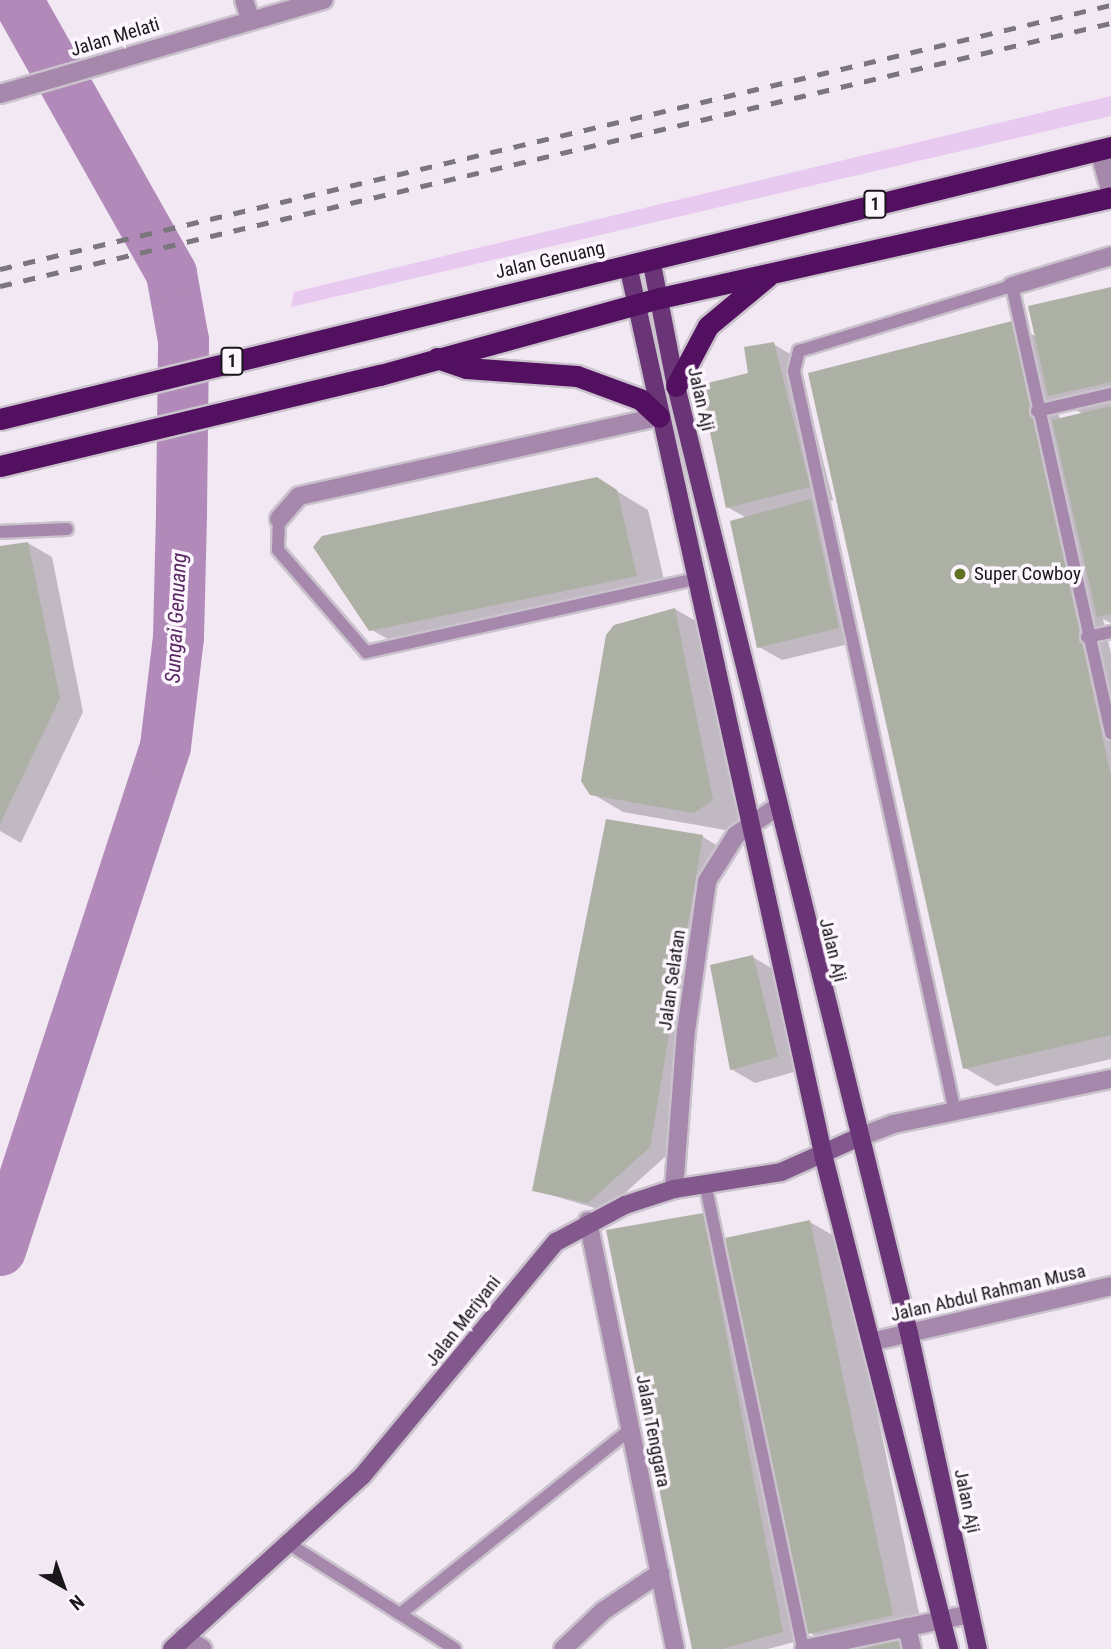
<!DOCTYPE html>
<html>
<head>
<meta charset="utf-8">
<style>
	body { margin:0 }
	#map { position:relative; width:1111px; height:1649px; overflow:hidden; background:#f1e8f3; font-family:"Roboto Condensed",sans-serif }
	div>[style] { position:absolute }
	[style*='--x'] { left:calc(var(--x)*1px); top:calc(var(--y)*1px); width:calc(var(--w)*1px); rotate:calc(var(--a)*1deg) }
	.green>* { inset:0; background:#e8c9ef }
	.shadow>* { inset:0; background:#0003 }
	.river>* { height:51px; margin:-25.5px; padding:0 25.5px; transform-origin:25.5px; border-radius:25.5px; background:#b18ab9 }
	.building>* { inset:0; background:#adb0a4 }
	.roads { filter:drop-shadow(2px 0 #cac2cc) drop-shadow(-2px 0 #cac2cc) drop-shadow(0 2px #cac2cc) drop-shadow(0 -2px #cac2cc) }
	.lane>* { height:12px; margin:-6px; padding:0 6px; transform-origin:6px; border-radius:6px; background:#a688ad }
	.street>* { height:18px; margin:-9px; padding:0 9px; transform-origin:9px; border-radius:9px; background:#a688ad }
	.secondary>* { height:18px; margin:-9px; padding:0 9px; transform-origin:9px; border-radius:9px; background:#83588d }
	.primary>* { height:18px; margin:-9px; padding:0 9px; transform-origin:9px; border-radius:9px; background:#6a3576 }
	.highway>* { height:21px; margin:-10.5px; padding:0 10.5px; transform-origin:10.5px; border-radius:10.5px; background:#531061 }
	.rail>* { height:5px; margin-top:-2.5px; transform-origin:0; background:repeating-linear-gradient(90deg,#7b757d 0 12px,transparent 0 24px) }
	.dots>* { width:19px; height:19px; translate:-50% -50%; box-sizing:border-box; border:4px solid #fdf6ff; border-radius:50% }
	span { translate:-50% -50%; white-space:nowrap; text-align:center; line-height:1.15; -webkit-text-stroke:7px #fdf6ff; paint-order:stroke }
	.shield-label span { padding:2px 5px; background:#fdf6ff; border:2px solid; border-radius:5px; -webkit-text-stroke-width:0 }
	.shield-label { font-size:18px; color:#1a171b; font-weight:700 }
	.street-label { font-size:19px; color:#1a171b }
	.poi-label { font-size:19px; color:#1a171b }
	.left { translate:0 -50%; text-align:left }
	.water-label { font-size:21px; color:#592963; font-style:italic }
	.north { position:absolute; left:28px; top:1551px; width:70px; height:70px; -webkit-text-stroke:5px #fdf6ff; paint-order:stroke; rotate:140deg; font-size:19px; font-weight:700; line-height:28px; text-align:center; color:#1a171b }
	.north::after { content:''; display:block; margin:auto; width:24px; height:32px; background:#1a171b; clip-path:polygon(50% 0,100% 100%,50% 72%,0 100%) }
</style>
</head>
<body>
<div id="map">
	<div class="green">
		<i style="clip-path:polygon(1111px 96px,1111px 116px,291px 307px,294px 292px)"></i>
	</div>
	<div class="shadow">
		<i style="clip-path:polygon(evenodd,1111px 288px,1111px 623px,1103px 619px,1111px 654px,1111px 1059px,996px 1086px,965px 1068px,1012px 323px,1037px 337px,1111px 288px,1055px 398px,1083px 414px,1060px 420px,1055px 398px)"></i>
		<i style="clip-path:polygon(773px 344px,797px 358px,833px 500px,816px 504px,834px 515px,861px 641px,782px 660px,759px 647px,747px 518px,727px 507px,750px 374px)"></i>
		<i style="clip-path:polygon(597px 479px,648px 510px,667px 593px,402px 647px,370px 629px)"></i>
		<i style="clip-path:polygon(28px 543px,52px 557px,83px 712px,21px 843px,0 831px,0 547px)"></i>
		<i style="clip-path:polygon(675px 609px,706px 627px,743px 818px,725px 830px,623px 812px,591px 793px)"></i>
		<i style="clip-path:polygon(607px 821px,703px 837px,718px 846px,666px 1156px,605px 1211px,534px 1190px)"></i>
		<i style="clip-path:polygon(753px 957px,776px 971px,801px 1070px,755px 1083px,731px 1069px)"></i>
		<i style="clip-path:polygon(702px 1215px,718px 1224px,798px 1641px,768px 1649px,694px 1649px)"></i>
		<i style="clip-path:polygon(810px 1222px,841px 1240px,923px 1632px,899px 1637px,915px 1649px,837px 1649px,809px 1632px)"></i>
	</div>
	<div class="river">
		<i style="--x:0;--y:1250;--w:530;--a:-71.87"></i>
		<i style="--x:165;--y:746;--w:110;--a:-83.2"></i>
		<i style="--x:178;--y:637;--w:127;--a:-88.6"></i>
		<i style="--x:181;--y:510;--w:170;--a:-89.3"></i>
		<i style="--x:183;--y:340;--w:68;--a:-100.2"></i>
		<i style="--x:171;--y:273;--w:313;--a:-119.4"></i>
	</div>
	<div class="building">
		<i style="clip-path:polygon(1111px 287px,1111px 382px,1048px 396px,1028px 306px)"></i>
		<i style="clip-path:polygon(1012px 321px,1111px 776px,1111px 1035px,963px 1069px,808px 373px)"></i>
		<i style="clip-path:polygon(774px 342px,810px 487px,726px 508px,700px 385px,748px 373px,744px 347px)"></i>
		<i style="clip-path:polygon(1111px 406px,1111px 614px,1097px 617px,1052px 420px)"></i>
		<i style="clip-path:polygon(597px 477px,617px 490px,637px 576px,369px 631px,313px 547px,322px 536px)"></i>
		<i style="clip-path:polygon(811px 499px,839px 628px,757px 648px,730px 521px)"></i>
		<i style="clip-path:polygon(28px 542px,60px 698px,0 824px,0 546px)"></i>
		<i style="clip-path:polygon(675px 608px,713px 800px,694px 813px,590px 795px,581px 781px,606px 635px,614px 625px)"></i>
		<i style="clip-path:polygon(606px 819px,703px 835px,650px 1147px,588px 1203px,532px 1191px)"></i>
		<i style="clip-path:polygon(753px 955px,778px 1057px,730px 1070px,710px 965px)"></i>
		<i style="clip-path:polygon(703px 1213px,783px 1632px,722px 1649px,692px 1649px,606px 1230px)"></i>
		<i style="clip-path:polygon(810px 1220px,893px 1615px,808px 1634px,725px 1238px)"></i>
		<i style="clip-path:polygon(898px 1635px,902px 1649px,834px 1649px)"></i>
	</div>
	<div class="roads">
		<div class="lane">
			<i style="--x:1037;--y:411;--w:76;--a:-12.9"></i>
			<i style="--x:279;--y:519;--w:31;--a:92"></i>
			<i style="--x:278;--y:550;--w:135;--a:49.2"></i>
			<i style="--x:366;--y:652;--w:337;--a:-12.5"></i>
			<i style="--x:0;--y:532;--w:67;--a:-2.6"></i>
			<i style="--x:1087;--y:637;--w:25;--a:-12"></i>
			<i style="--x:955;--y:1112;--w:758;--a:-102.26"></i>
			<i style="--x:794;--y:371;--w:21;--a:-76"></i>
			<i style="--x:799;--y:351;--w:223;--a:-17"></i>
			<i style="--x:1012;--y:286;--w:458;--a:77.5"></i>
			<i style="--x:705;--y:1183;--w:476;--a:78.1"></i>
			<i style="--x:289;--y:1544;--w:196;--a:32.3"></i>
			<i style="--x:400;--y:1614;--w:297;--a:-38.7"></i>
		</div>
		<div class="street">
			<i style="--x:244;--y:0;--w:19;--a:72"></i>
			<i style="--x:0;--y:94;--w:337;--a:-16.2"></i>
			<i style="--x:1099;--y:150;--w:45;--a:74.4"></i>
			<i style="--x:1012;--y:286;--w:103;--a:-16.9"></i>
			<i style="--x:279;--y:519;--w:30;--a:-49"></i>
			<i style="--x:299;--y:496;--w:369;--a:-12.4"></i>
			<i style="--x:857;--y:1138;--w:39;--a:-21"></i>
			<i style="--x:893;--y:1124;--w:223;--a:-11.7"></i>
			<i style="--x:674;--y:1189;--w:158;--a:-85.7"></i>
			<i style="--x:686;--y:1031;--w:151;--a:-82"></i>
			<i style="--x:707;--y:881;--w:54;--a:-57.8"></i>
			<i style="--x:736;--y:835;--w:50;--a:-34.3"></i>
			<i style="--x:588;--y:1221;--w:437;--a:78.5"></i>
			<i style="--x:875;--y:1341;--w:242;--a:-13.1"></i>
			<i style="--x:907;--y:1627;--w:23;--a:77"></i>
			<i style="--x:184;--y:1637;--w:22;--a:32"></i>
			<i style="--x:563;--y:1649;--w:55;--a:-43.5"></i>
			<i style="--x:603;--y:1611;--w:69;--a:-33.7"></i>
			<i style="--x:804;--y:1649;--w:170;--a:-11.9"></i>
		</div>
		<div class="secondary">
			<i style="--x:172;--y:1649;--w:258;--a:-42.3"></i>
			<i style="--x:363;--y:1475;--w:303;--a:-50.4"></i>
			<i style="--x:556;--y:1242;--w:78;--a:-28.2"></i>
			<i style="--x:625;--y:1205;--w:52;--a:-18.1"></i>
			<i style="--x:674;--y:1189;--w:108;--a:-9"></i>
			<i style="--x:781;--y:1172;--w:83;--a:-24.1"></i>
		</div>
		<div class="primary">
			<i style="--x:651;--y:259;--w:129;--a:78.9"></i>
			<i style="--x:676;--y:386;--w:975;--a:76.18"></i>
			<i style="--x:909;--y:1333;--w:323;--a:77.7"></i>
			<i style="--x:628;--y:265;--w:914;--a:77.62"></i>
			<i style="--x:824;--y:1158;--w:507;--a:75.72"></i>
		</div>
		<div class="highway">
			<i style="--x:437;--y:358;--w:31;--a:19"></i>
			<i style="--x:466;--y:368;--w:111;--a:4.1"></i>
			<i style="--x:577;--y:376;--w:67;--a:20.1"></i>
			<i style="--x:640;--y:399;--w:26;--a:43"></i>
			<i style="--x:676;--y:386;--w:68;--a:-61.9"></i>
			<i style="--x:708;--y:326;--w:78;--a:-39.8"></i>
			<i style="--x:0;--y:419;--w:1144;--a:-13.76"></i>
			<i style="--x:0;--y:466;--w:391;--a:-13.5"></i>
			<i style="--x:380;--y:375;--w:290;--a:-15.4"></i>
			<i style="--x:660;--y:298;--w:462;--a:-12.6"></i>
		</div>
	</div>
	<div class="rail">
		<i style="--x:0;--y:269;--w:1142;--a:-13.37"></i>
		<i style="--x:0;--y:286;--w:1142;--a:-13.32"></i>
	</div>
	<div class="dots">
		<i style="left:960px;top:574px;background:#627422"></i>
	</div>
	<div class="shield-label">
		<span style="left:875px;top:204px">1</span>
		<span style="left:232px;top:361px">1</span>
	</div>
	<div class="street-label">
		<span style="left:115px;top:37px;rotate:-17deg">Jalan Melati</span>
		<span style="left:550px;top:260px;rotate:-13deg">Jalan Genuang</span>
		<span style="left:701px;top:399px;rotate:77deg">Jalan Aji</span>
		<span style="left:833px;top:950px;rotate:76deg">Jalan Aji</span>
		<span style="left:672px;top:980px;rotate:-82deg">Jalan Selatan</span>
		<span style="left:988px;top:1293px;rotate:-13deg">Jalan Abdul Rahman Musa</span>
		<span style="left:463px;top:1321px;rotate:-52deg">Jalan Meriyani</span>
		<span style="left:653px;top:1431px;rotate:79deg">Jalan Tenggara</span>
		<span style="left:967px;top:1501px;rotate:78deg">Jalan Aji</span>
	</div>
	<div class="poi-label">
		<span class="left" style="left:974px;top:574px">Super Cowboy</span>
	</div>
	<div class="water-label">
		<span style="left:176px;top:618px;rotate:-87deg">Sungai Genuang</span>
	</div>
	<div class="north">N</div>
</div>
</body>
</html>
